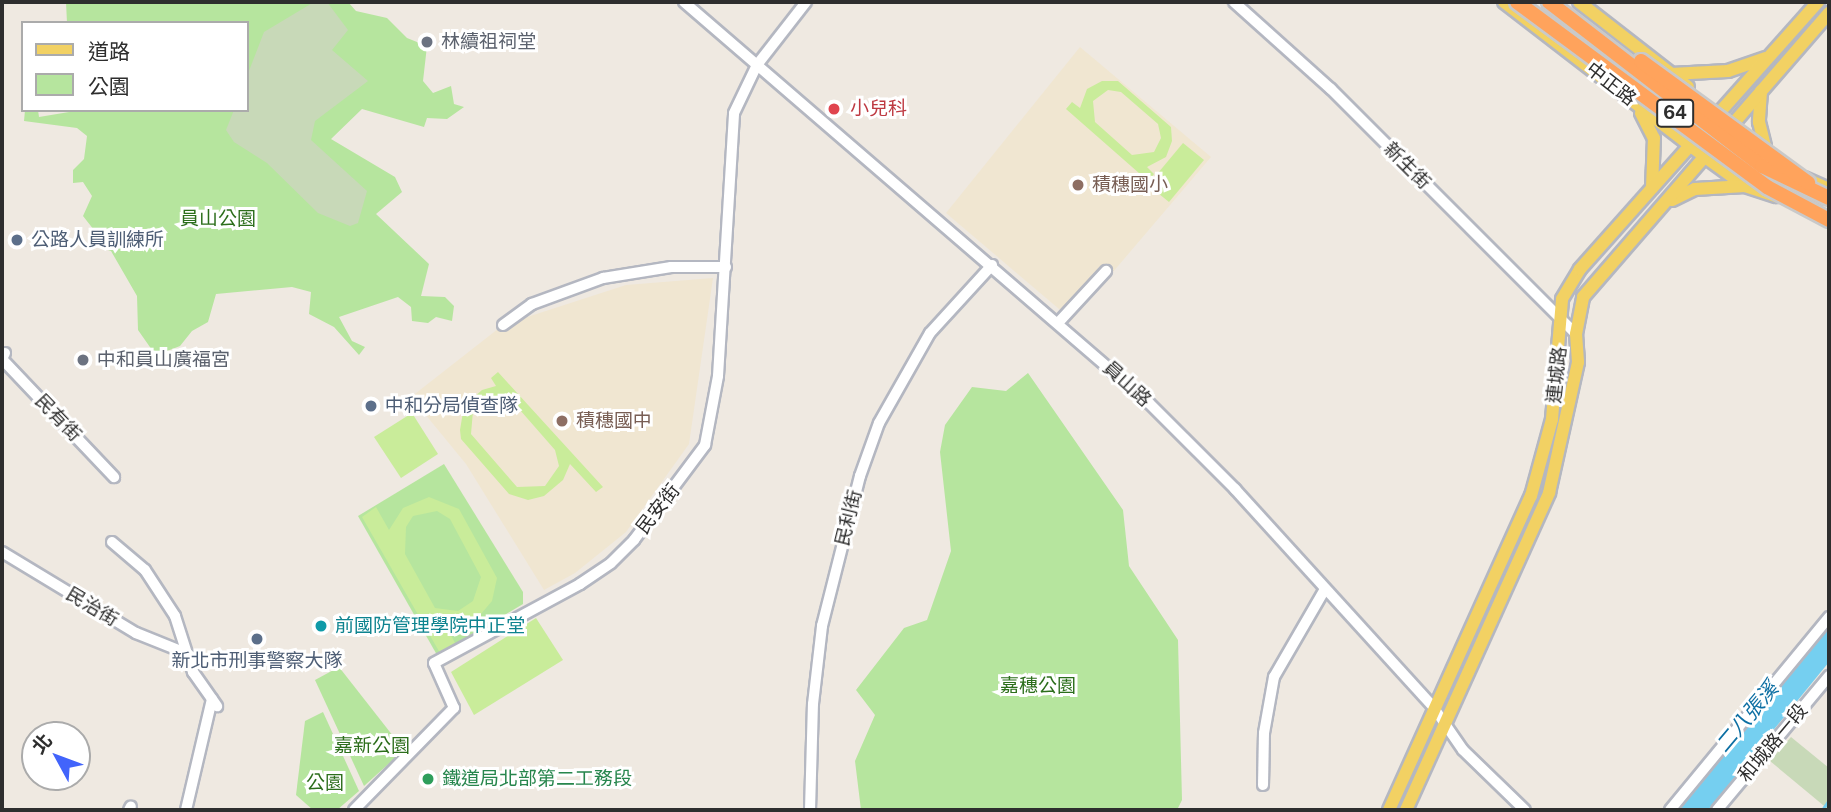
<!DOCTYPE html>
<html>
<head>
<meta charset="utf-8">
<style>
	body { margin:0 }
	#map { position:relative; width:1831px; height:812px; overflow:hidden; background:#efe9e1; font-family:"Public Sans","Noto Sans TC",sans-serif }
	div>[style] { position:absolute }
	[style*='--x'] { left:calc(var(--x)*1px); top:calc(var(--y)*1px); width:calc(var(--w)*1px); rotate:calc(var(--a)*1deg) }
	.education>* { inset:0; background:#f0e6d1 }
	.green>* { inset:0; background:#b6e59e }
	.cemetery>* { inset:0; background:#c8d9b8 }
	.pitch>* { inset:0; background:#c9ec9a }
	.water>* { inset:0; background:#75cff0 }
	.stream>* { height:2.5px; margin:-1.25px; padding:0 1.25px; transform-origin:1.25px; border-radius:1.25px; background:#75cff0 }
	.roads { filter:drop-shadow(2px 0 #b4b7c1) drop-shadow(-2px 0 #b4b7c1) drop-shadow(0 2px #b4b7c1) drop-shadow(0 -2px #b4b7c1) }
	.minor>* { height:10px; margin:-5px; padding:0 5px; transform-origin:5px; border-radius:5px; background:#fff }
	.major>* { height:12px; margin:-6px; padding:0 6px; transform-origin:6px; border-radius:6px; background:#f2d163 }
	.highway>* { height:14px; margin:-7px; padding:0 7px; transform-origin:7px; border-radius:7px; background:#ffa35c }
	.bridges { filter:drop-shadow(2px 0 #c9c9c9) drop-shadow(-2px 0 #c9c9c9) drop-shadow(0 2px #c9c9c9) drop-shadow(0 -2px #c9c9c9) }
	.highway-bridge>* { height:14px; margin:-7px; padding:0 7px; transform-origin:7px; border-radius:7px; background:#ffa35c }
	.dots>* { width:19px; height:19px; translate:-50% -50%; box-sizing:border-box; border:4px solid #fff; border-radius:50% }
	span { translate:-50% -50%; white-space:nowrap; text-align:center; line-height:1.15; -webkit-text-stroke:6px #fff; paint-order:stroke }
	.shield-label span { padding:2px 5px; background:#fff; border:2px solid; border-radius:5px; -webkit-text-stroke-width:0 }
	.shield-label { font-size:18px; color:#2e2e2e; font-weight:700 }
	.worship-label { font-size:19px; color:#5b616d }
	.left { translate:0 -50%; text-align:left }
	.street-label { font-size:19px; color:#2e2e2e }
	.health-label { font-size:19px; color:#be3a42 }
	.education-label { font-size:19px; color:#785e54 }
	.park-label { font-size:19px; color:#2c6e1b }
	.service-label { font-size:19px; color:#4e5e75 }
	.culture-label { font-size:19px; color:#0d838f }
	.leisure-label { font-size:19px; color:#27864d }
	.water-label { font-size:21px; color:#0d6fa3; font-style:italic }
	.frame { position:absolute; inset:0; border:4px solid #2e2e2e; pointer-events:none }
	.legend { position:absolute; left:21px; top:21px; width:228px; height:91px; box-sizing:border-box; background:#fff; border:2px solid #ababab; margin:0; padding:9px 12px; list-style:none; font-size:21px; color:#2e2e2e }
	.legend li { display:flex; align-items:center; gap:14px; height:35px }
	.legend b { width:35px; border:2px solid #ababab }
	.north { position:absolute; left:21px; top:721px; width:70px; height:70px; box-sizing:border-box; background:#fff; border:2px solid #ababab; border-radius:50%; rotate:311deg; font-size:19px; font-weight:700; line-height:28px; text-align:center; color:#2e2e2e }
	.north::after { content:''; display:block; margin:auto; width:24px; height:32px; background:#4264fb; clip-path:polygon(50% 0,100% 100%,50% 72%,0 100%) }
</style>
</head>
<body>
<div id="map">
	<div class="education">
		<i style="clip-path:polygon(1080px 47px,1211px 157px,1072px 320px,946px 213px)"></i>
		<i style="clip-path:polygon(713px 278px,689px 444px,626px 532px,575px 573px,544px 590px,466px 464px,411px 397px,503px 325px,626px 285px)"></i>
	</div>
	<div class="green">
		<i style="clip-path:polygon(66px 2px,348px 2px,356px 11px,387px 18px,407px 38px,427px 46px,423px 81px,433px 93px,451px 86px,454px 104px,464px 107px,447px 119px,427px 118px,424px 127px,362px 109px,331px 139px,395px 177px,402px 192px,376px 214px,429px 264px,421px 296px,445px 297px,454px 306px,452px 321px,436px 317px,428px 323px,412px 321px,411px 307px,398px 297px,339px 317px,352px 341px,365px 347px,359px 355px,334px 327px,309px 314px,311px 292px,292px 287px,216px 294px,208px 322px,192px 331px,180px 346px,162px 353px,152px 350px,138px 330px,137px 296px,111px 251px,99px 247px,94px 230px,83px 216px,92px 196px,83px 182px,73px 183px,73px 170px,84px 159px,87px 136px,77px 128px,24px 121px,25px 110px,38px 110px,39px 117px,81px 110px,247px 110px,247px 23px,67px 23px)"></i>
		<i style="clip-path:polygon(1028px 373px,1123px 510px,1129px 566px,1178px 640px,1182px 800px,1177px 810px,861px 810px,855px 761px,875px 715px,856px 690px,904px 628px,927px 620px,951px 551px,940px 452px,945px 425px,972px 387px,1006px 391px)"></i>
		<i style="clip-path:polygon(444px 464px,523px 592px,523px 604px,437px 655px,358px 516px)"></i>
		<i style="clip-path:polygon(339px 667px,404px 750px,364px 786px,315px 680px)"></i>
		<i style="clip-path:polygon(323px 712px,359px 791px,337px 810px,313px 810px,296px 795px,305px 721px)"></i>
	</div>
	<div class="cemetery">
		<i style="clip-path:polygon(314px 2px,327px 2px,348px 30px,332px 50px,368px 81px,315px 121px,311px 140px,367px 191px,358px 223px,350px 226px,318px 213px,267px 163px,234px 142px,226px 130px,234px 110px,247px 110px,247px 76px,264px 32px)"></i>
		<i style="clip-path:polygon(1791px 737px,1829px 768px,1829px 810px,1770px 761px)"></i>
	</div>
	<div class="pitch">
		<i style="clip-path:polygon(evenodd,1102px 81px,1118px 81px,1171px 127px,1172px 141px,1166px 157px,1147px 167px,1154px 174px,1148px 181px,1066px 109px,1072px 102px,1080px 108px,1087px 89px,1102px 81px,1108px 90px,1121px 92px,1158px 124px,1161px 138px,1154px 152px,1132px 155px,1095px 122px,1093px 101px,1108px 90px)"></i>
		<i style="clip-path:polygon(1183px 143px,1204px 160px,1169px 202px,1148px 185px)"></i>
		<i style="clip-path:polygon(evenodd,498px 372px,603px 487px,596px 492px,570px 464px,563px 480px,544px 496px,528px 500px,509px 494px,461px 439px,460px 430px,464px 406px,482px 390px,496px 386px,491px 378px,498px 372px,495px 396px,513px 402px,555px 450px,559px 466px,545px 486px,517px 487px,471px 434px,473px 411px,495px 396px)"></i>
		<i style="clip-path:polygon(412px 413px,438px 454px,401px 478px,374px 437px)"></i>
		<i style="clip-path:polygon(evenodd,429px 497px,459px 509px,497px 578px,492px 601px,475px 621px,464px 625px,444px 622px,455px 643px,440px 653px,362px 517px,376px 507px,389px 530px,403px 508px,429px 497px,437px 511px,450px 519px,481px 577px,473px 601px,458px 611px,435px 608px,405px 554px,406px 527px,413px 516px,437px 511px)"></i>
		<i style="clip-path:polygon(536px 618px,563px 660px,474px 715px,451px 672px)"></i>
	</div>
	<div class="water">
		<i style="clip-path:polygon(1829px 627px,1829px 662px,1708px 810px,1679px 810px)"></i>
	</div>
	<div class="stream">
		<i style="--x:1822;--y:810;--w:12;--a:-55"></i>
	</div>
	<div class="roads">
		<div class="minor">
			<i style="--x:684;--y:2;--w:614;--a:40.77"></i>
			<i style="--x:1149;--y:403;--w:122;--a:45"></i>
			<i style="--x:1235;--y:489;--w:296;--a:47.7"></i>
			<i style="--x:1434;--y:708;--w:51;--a:55.4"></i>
			<i style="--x:1463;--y:750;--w:86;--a:44.1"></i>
			<i style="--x:1234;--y:2;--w:130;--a:41.9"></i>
			<i style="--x:1331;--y:89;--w:346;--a:45"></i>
			<i style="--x:1058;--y:323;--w:71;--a:-47.3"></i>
			<i style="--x:503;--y:325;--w:36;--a:-36"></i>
			<i style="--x:532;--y:304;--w:76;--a:-20.1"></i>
			<i style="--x:603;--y:278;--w:69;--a:-9.2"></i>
			<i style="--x:671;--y:267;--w:55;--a:0"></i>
			<i style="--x:5;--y:353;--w:7;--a:117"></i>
			<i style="--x:2;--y:359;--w:163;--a:46.5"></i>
			<i style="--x:112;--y:542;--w:43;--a:40.3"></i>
			<i style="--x:145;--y:570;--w:55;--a:56.9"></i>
			<i style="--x:175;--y:616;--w:59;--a:72.2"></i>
			<i style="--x:193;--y:672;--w:42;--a:54.8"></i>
			<i style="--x:2;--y:552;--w:157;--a:31.2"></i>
			<i style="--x:136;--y:633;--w:54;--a:21.8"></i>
			<i style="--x:1263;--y:785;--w:52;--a:-88.9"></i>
			<i style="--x:1264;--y:733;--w:57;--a:-79.9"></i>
			<i style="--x:1274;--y:677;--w:102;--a:-59.9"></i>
			<i style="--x:129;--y:810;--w:4;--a:-63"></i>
			<i style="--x:186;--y:810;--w:114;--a:-76.8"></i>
			<i style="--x:354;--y:810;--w:143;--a:-45.6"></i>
			<i style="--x:454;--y:708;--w:49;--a:-114"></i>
			<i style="--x:434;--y:663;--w:166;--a:-28.4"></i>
			<i style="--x:580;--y:584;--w:37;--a:-34"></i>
			<i style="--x:611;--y:563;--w:33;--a:-45"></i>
			<i style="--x:634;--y:540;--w:119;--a:-53.2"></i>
			<i style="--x:705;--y:445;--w:70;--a:-79.3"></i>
			<i style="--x:718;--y:376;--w:263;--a:-86.5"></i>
			<i style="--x:734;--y:113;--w:53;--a:-64.4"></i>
			<i style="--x:757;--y:65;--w:80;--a:-52.1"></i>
			<i style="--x:810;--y:810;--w:106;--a:-88.4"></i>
			<i style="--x:813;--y:704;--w:79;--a:-83.4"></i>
			<i style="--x:822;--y:626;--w:155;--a:-75.8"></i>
			<i style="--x:860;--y:476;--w:56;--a:-70.3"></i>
			<i style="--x:879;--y:423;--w:103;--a:-60.5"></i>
			<i style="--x:930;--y:333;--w:92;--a:-47.6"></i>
			<i style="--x:1670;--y:810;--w:250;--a:-50.5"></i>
			<i style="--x:1717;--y:810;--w:175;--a:-50.1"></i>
		</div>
		<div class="major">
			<i style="--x:1504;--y:2;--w:254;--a:37.6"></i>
			<i style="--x:1705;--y:157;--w:49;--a:35.9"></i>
			<i style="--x:1745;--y:186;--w:33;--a:18"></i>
			<i style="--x:1579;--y:2;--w:138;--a:37.9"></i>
			<i style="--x:1671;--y:74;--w:57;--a:-3"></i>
			<i style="--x:1728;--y:71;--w:40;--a:-18.9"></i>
			<i style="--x:1761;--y:91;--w:31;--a:94"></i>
			<i style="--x:1759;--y:122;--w:25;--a:76"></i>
			<i style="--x:1641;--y:113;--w:28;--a:63"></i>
			<i style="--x:1654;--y:138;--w:50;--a:92.3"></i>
			<i style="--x:1804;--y:178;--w:27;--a:24"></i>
			<i style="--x:1672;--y:200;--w:25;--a:-26"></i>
			<i style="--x:1695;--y:189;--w:50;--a:-3.4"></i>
			<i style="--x:1389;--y:810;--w:345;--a:-65.7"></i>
			<i style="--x:1531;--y:496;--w:80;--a:-74.7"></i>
			<i style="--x:1552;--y:419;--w:120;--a:-85.2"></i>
			<i style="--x:1562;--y:299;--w:35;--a:-59"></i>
			<i style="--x:1580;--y:269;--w:358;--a:-48.3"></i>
			<i style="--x:1406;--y:810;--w:348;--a:-65.7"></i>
			<i style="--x:1549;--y:493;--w:134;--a:-77.5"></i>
			<i style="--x:1578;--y:362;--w:28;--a:-94"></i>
			<i style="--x:1576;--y:334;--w:38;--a:-79"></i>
			<i style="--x:1583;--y:297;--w:376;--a:-49.1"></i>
		</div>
		<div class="highway">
			<i style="--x:1735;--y:152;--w:96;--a:34.8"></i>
		</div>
	</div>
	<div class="bridges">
		<div class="highway-bridge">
			<i style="--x:1517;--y:2;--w:311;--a:36.5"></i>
			<i style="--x:1767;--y:187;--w:70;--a:28"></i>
			<i style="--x:1549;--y:2;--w:269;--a:37.6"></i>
			<i style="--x:1762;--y:166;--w:74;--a:25.5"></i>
			<i style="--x:1641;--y:61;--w:207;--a:36.1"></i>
		</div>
	</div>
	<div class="dots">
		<i style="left:427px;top:42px;background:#6b7280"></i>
		<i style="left:834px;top:109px;background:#e0444e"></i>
		<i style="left:1078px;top:185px;background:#8d6e63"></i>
		<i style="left:17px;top:240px;background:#5c6f8a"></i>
		<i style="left:83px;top:360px;background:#6b7280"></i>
		<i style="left:371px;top:406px;background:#5c6f8a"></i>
		<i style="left:562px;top:421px;background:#8d6e63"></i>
		<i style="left:321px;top:626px;background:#0f9aa8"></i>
		<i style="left:257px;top:639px;background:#5c6f8a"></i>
		<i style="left:428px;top:779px;background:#2e9e5b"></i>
	</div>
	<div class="shield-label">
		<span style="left:1675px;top:113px">64</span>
	</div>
	<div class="worship-label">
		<span class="left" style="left:441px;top:42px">林續祖祠堂</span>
		<span class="left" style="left:97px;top:360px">中和員山廣福宮</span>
	</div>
	<div class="street-label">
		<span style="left:1611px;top:84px;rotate:38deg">中正路</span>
		<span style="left:1407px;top:166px;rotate:45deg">新生街</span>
		<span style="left:1557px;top:375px;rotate:-84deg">連城路</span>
		<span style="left:1127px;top:384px;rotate:42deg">員山路</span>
		<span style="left:58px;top:418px;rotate:46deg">民有街</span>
		<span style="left:658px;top:509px;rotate:-52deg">民安街</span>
		<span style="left:849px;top:518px;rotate:-76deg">民利街</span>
		<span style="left:92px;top:607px;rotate:31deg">民治街</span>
		<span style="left:1773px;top:743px;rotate:-50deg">和城路一段</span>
	</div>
	<div class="health-label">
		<span class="left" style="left:850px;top:109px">小兒科</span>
	</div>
	<div class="education-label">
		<span class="left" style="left:1092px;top:185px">積穗國小</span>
		<span class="left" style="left:576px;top:421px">積穗國中</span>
	</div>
	<div class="park-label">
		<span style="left:218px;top:219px">員山公園</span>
		<span style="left:1038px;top:686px">嘉穗公園</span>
		<span style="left:372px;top:746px">嘉新公園</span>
		<span style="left:325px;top:783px">公園</span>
	</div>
	<div class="service-label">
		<span class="left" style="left:31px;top:240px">公路人員訓練所</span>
		<span class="left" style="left:385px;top:406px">中和分局偵查隊</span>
		<span style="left:257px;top:661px">新北市刑事警察大隊</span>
	</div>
	<div class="culture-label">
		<span class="left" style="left:335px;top:626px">前國防管理學院中正堂</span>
	</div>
	<div class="leisure-label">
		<span class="left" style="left:442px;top:779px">鐵道局北部第二工務段</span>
	</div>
	<div class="water-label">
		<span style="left:1747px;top:717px;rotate:-50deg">二八張溪</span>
	</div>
	<div class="frame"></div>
	<ul class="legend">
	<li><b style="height:9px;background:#f2d163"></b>道路</li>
	<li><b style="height:19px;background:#b6e59e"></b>公園</li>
	</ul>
	<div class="north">北</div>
</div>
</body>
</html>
